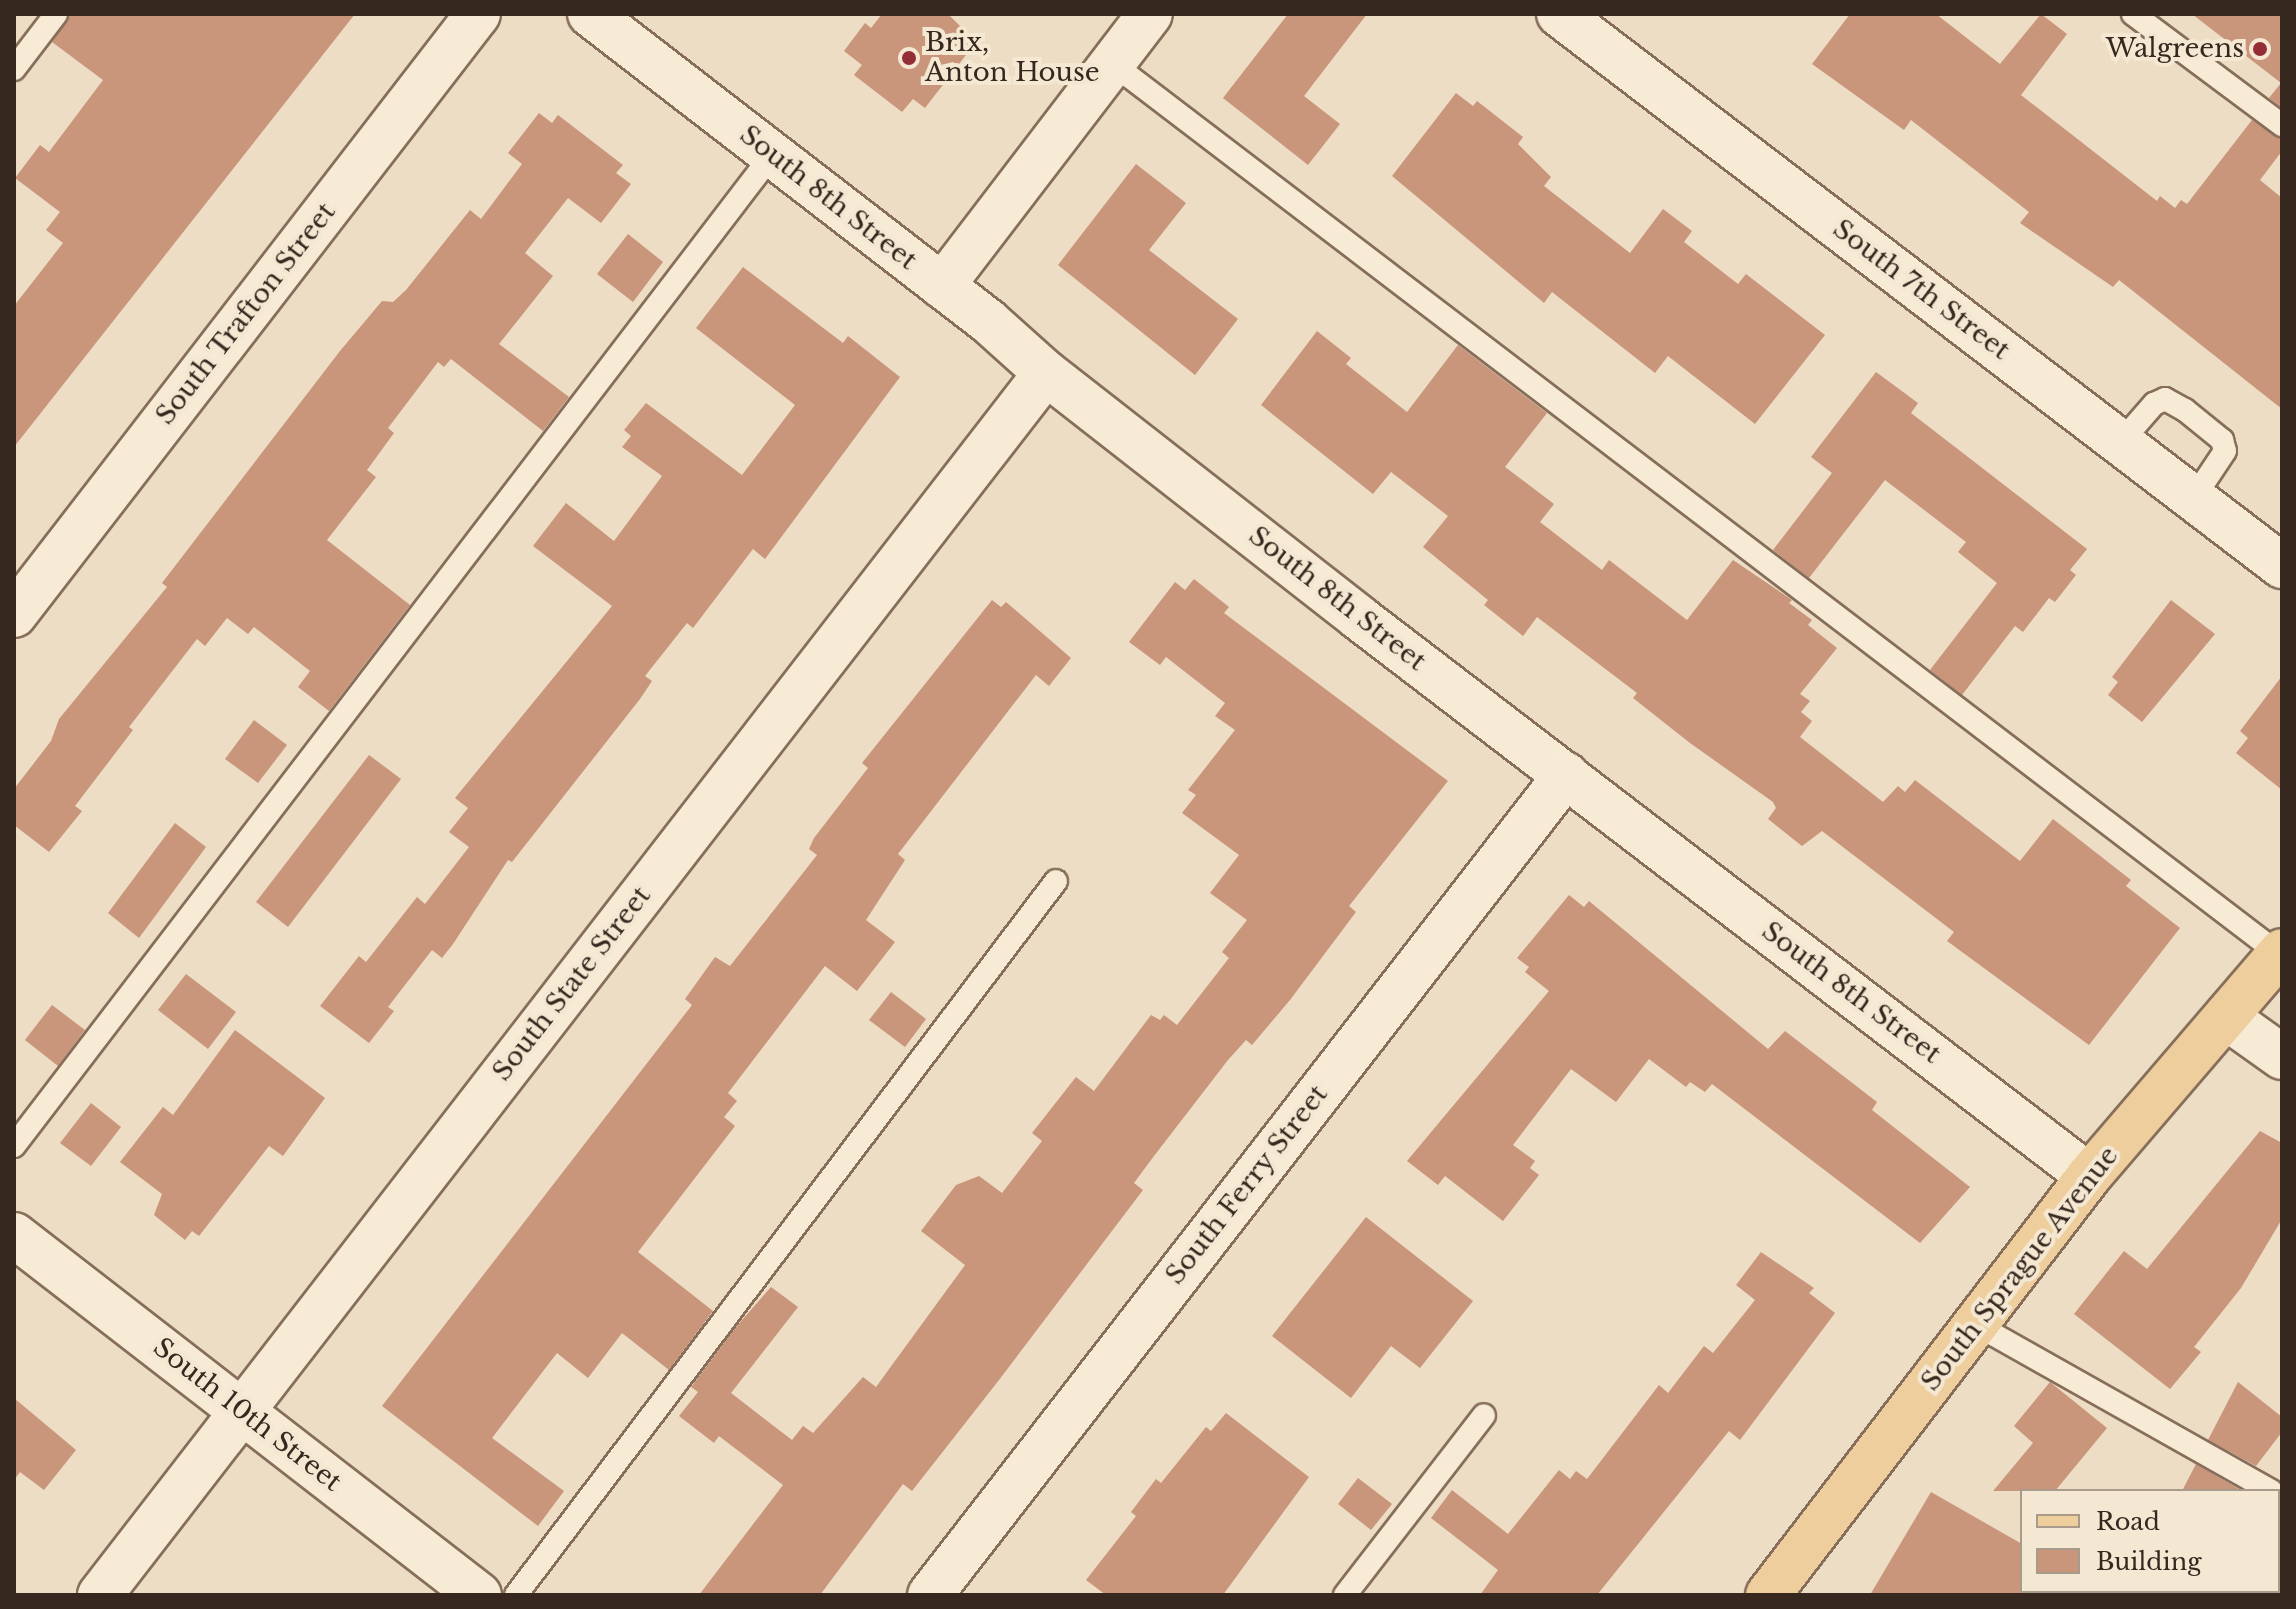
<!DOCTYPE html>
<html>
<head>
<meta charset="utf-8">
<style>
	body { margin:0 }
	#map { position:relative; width:2296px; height:1609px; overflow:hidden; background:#ecddc4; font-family:"Libre Baskerville",serif }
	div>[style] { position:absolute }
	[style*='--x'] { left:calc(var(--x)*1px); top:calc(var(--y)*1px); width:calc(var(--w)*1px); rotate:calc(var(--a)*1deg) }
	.building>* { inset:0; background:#c9957b }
	.roads { filter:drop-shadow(2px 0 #866e5b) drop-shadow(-2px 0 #866e5b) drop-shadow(0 2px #866e5b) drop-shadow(0 -2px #866e5b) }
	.lane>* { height:22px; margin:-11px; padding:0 11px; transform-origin:11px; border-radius:11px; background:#f7ebd6 }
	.street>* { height:44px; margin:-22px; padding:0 22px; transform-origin:22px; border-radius:22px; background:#f7ebd6 }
	.primary>* { height:44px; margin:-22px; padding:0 22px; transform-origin:22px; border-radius:22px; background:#eece9d }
	.dots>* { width:22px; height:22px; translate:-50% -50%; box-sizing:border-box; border:4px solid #f4e8d3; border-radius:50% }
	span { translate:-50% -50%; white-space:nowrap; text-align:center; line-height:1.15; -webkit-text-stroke:8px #f4e8d3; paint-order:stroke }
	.poi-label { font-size:26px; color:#36281e }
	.left { translate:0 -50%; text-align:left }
	.right { translate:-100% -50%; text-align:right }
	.street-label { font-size:26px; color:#36281e }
	.frame { position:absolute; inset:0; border:16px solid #36281e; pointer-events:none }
	.legend { position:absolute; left:2020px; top:1489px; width:260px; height:104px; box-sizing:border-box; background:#f4e8d3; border:2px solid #a89b8b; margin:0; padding:10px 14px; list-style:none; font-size:24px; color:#36281e }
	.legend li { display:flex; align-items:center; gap:16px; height:40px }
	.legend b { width:40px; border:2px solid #a89b8b }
</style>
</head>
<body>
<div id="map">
	<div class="building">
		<i style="clip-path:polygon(70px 14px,355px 14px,14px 447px,14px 306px,63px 243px,46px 230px,60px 212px,15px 178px,40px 145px,49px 152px,103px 80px,52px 42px)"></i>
		<i style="clip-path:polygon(882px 14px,948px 14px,976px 42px,925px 108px,913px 99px,902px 112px,854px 75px,862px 65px,844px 51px,865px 23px,871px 28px)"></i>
		<i style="clip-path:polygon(1288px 14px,1367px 14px,1304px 96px,1340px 124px,1308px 165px,1223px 98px)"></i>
		<i style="clip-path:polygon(1850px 14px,1936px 14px,2000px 64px,2041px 14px,2067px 34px,2021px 95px,2157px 201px,2160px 196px,2175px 208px,2181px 200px,2187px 204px,2252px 120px,2282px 139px,2282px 151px,2260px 180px,2282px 198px,2282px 409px,2119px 280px,2113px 287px,2020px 223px,2029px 212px,1911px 120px,1904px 130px,1812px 64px)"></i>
		<i style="clip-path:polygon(2192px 14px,2282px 14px,2282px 108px,2269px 98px,2281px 83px)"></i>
		<i style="clip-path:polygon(1456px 93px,1473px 106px,1477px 101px,1523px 137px,1518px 144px,1551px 177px,1544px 186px,1630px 253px,1663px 209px,1692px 231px,1684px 242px,1738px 284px,1746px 274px,1825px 335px,1755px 424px,1668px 356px,1655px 373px,1552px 292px,1544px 303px,1392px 176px)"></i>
		<i style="clip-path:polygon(539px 113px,552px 123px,558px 115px,623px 165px,616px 173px,631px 184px,601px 223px,568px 198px,525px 253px,553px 276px,499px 344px,569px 397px,543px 431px,451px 359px,444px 367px,438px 362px,388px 428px,394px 433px,367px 470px,376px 477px,327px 540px,410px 605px,329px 711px,298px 687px,310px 671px,254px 627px,248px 634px,227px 618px,205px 646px,197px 639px,129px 727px,133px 730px,75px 806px,82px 811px,49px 852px,14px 825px,14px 789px,51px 741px,59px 719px,167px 587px,162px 583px,340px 351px,382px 301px,393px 302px,406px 290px,470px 210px,481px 219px,522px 164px,508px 153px)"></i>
		<i style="clip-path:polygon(1136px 164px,1186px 203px,1149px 250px,1238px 319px,1195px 375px,1058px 265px)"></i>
		<i style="clip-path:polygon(628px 234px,663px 262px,633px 302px,597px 274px)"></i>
		<i style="clip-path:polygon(743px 267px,843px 343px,848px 336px,900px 377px,765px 559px,753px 549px,693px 628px,687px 623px,645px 676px,652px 681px,640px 699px,512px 862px,508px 860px,453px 944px,442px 958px,432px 950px,388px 1007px,394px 1011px,369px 1043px,320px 1006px,359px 956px,366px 962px,417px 897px,425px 904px,469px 847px,449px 832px,468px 808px,455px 798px,612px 606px,533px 546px,566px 503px,614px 541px,662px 476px,622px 447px,631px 436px,624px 430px,646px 403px,742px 475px,795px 405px,696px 328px)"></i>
		<i style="clip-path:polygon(1317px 331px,1351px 358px,1346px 364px,1407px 412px,1458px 345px,1547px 413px,1505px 467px,1554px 504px,1540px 522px,1602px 570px,1609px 560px,1687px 620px,1733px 560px,1792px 600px,1789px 603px,1812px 620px,1808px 625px,1837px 648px,1800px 694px,1810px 701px,1801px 712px,1812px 721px,1800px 737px,1883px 802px,1898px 786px,1905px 792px,1915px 780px,2020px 861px,2053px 819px,2131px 880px,2126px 886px,2180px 928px,2089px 1045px,1947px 941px,1954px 932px,1822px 831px,1802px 846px,1768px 819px,1776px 808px,1773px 802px,1690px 743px,1633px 698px,1637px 693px,1537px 617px,1523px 636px,1484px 605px,1488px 600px,1423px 547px,1448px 516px,1391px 472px,1373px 494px,1261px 405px)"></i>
		<i style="clip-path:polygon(1876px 372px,1918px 403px,1911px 413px,2087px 549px,2070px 570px,2076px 575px,2055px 602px,2049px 598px,2023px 632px,2015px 626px,1962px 695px,1930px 670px,1997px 583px,1958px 552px,1966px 542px,1885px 480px,1809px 578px,1773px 550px,1832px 473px,1811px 457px)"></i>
		<i style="clip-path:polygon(1194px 579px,1229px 607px,1224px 613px,1448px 781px,1349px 906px,1356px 912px,1290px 1000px,1252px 1045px,1246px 1040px,1228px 1060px,1154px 1156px,1134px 1183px,1143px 1190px,999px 1380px,912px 1491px,903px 1484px,820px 1595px,699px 1595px,783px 1485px,719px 1436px,714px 1443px,679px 1416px,698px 1392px,691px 1387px,735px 1328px,771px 1287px,798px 1307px,731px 1393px,792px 1440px,803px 1426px,813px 1433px,863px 1377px,876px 1387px,965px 1265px,921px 1231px,956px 1185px,979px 1176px,1002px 1193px,1042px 1141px,1032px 1133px,1076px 1077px,1094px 1091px,1151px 1015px,1160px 1020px,1164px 1015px,1177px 1025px,1229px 958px,1222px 952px,1247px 920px,1210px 893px,1239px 855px,1182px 813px,1196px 795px,1188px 790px,1235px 730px,1215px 716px,1225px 703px,1166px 657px,1160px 665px,1129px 642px,1175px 582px,1185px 590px)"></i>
		<i style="clip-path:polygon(992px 600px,1001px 607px,1006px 602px,1071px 658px,1049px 686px,1036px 675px,898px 854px,905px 860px,866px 920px,895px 942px,857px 991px,825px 966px,728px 1093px,737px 1101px,724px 1117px,735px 1126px,638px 1252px,713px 1311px,669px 1370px,622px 1333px,588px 1378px,557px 1353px,492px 1438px,564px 1491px,538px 1526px,382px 1406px,692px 1005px,685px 999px,715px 957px,730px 966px,817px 855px,809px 849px,814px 838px,868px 768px,862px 763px)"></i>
		<i style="clip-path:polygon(2171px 600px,2215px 634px,2142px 722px,2108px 695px,2118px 682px,2112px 677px)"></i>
		<i style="clip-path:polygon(2282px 676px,2282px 790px,2236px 753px,2248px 738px,2240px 731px)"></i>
		<i style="clip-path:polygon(254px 720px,287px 745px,258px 783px,225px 759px)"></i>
		<i style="clip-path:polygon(369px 755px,401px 779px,288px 927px,256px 902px)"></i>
		<i style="clip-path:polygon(175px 823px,206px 847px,139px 938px,108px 913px)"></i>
		<i style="clip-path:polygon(1569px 895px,1584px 907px,1589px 901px,1768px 1049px,1785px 1031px,1877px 1102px,1872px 1110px,1970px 1187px,1920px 1243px,1712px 1084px,1705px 1092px,1690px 1082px,1686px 1087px,1649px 1059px,1616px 1102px,1571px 1069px,1513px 1145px,1535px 1161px,1530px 1168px,1539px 1175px,1503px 1221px,1445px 1176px,1438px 1185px,1407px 1161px,1549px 991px,1525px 972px,1529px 967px,1517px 958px)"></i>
		<i style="clip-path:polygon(186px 974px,236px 1012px,208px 1049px,158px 1010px)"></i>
		<i style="clip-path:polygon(891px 992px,926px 1019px,905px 1047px,869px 1020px)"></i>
		<i style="clip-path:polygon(52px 1005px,85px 1030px,58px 1066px,25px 1040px)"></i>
		<i style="clip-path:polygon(235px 1030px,325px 1098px,283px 1156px,269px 1146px,199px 1236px,192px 1231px,185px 1240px,154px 1215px,162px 1194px,120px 1162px,163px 1107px,173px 1115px)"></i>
		<i style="clip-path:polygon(91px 1103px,121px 1127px,91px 1166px,60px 1143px)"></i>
		<i style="clip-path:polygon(2260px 1131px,2282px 1143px,2282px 1219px,2241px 1288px,2194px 1347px,2201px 1352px,2170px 1389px,2074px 1314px,2124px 1251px,2147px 1269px)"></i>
		<i style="clip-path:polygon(1366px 1217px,1473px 1301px,1420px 1368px,1391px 1346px,1351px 1398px,1272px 1336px)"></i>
		<i style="clip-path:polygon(1761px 1252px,1814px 1288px,1809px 1293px,1835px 1313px,1740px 1440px,1729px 1431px,1597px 1595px,1480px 1595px,1498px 1570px,1431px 1518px,1452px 1490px,1508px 1534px,1559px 1470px,1570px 1479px,1576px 1471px,1587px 1479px,1659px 1385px,1668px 1393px,1704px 1346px,1713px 1353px,1755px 1300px,1736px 1285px)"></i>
		<i style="clip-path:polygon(2050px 1382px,2107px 1428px,2055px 1491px,1993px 1491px,2033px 1443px,2014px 1426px)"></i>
		<i style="clip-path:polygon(2238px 1382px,2282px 1417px,2282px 1432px,2256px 1466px,2208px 1440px)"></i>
		<i style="clip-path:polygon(14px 1398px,76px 1450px,44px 1490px,20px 1472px,14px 1480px)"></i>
		<i style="clip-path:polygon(1226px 1413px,1309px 1477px,1223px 1595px,1106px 1595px,1086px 1580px,1136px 1516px,1131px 1512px,1156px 1479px,1161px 1483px,1206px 1427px,1211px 1431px)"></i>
		<i style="clip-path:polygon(2196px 1464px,2239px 1489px,2182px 1491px)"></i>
		<i style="clip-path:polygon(1358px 1478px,1392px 1504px,1371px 1530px,1338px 1504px)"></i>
		<i style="clip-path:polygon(1931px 1492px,2022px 1544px,2022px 1595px,1870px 1595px)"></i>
	</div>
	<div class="roads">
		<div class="lane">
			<i style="--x:2133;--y:14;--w:186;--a:36.7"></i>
			<i style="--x:1113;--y:64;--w:1467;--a:37.35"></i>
			<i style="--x:14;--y:69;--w:69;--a:-52.6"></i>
			<i style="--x:2120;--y:443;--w:52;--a:-48.9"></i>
			<i style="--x:2154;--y:404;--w:12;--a:-24"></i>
			<i style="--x:2165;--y:399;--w:23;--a:29"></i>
			<i style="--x:2185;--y:410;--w:48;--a:39"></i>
			<i style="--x:2222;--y:440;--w:11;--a:75"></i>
			<i style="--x:2225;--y:451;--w:58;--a:123.7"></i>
			<i style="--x:14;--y:1146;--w:1248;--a:-52.59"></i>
			<i style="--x:1975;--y:1324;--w:340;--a:29.4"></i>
			<i style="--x:516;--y:1595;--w:895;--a:-52.9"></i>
			<i style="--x:1345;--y:1595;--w:227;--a:-52.3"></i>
		</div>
		<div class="street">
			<i style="--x:590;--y:14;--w:503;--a:37.65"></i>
			<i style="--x:988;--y:321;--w:78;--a:41.9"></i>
			<i style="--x:1046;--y:373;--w:396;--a:38"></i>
			<i style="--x:1358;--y:617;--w:920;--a:37.41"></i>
			<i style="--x:1559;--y:14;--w:910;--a:37.36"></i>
			<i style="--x:942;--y:286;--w:342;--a:-52.6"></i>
			<i style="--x:14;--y:615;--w:759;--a:-52.33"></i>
			<i style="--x:2226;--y:1017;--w:69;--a:35.5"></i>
			<i style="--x:14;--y:1235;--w:588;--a:37.75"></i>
			<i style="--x:100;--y:1595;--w:1545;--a:-52.26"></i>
			<i style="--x:930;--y:1595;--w:1038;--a:-52.2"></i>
		</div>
		<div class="primary">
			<i style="--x:1768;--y:1595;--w:528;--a:-52.54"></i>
			<i style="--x:2089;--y:1176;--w:296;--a:-49.4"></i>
		</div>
	</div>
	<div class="dots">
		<i style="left:2260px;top:49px;background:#932d36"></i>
		<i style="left:909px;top:58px;background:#932d36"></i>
	</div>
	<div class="poi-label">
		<span class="left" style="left:925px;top:58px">Brix,<br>Anton House</span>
		<span class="right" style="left:2244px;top:49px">Walgreens</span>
	</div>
	<div class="street-label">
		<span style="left:828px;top:198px;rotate:38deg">South 8th Street</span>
		<span style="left:1921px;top:290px;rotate:37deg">South 7th Street</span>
		<span style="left:246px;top:314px;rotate:-52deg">South Trafton Street</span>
		<span style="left:1337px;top:599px;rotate:38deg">South 8th Street</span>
		<span style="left:572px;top:984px;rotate:-52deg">South State Street</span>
		<span style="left:1851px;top:993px;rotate:37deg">South 8th Street</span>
		<span style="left:1247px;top:1185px;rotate:-52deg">South Ferry Street</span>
		<span style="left:2020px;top:1269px;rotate:-52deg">South Sprague Avenue</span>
		<span style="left:247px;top:1415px;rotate:38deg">South 10th Street</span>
	</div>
	<div class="frame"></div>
	<ul class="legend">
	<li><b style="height:10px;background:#eece9d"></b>Road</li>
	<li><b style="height:22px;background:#c9957b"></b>Building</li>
	</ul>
</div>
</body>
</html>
